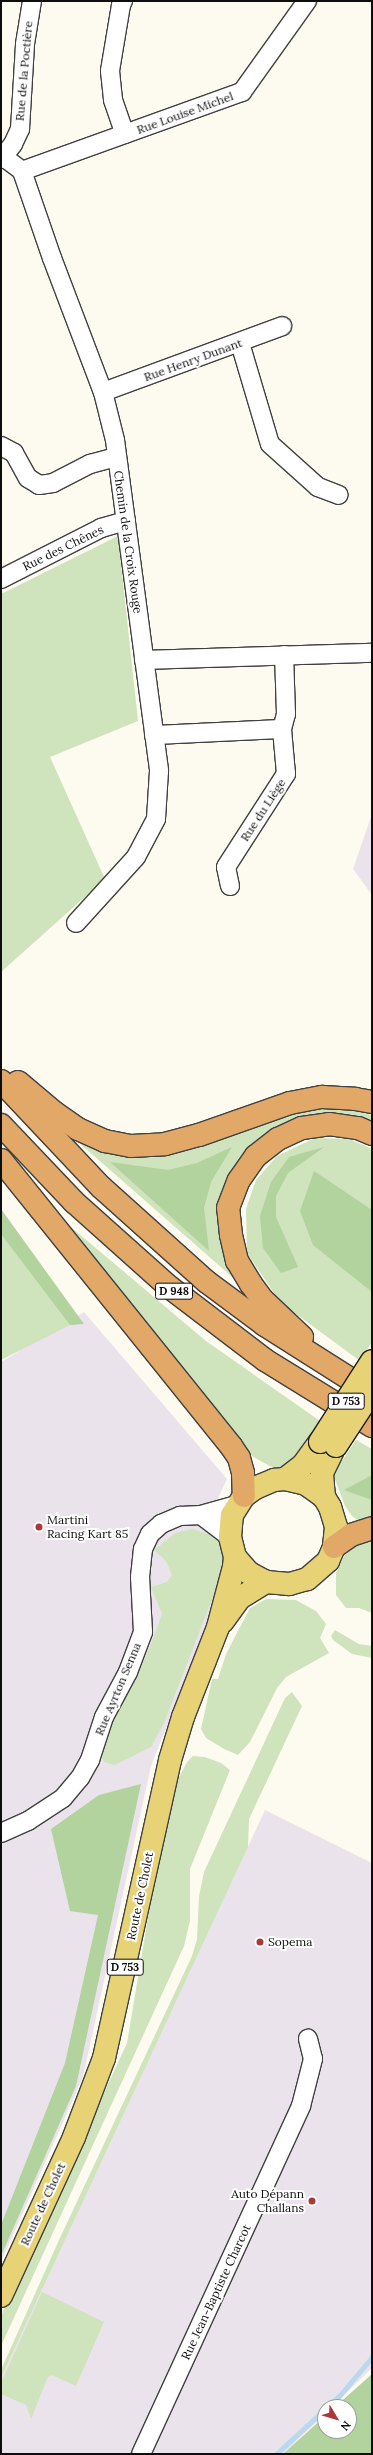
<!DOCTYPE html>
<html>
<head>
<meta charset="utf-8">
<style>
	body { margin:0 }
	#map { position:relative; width:373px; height:2455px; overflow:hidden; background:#fdfbf0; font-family:Lora,serif }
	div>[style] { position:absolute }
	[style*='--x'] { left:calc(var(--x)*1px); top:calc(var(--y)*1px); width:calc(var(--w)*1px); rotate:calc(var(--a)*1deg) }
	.industrial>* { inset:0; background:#ebe3eb }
	.green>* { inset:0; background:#cfe3bd }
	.forest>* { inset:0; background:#b2d29e }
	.stream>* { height:5px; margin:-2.5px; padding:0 2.5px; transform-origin:2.5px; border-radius:2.5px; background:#bad8ee }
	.roads { filter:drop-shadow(1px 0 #404040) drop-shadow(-1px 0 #404040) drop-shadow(0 1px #404040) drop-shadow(0 -1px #404040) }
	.street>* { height:18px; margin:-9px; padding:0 9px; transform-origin:9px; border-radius:9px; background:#fff }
	.primary>* { height:22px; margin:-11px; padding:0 11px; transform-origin:11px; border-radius:11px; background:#e7d375 }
	.highway>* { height:22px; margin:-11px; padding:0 11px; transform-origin:11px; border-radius:11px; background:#e2a868 }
	.bridges { filter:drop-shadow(1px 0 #1e1e1e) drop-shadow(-1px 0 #1e1e1e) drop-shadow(0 1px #1e1e1e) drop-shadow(0 -1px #1e1e1e) }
	.primary-bridge>* { height:22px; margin:-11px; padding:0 11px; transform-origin:11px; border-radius:11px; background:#e7d375 }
	.dots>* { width:11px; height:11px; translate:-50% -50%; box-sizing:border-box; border:2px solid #fff; border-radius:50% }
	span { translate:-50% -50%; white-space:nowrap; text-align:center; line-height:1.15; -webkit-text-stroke:4px #fff; paint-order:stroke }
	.shield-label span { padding:1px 3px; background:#fff; border:1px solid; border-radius:3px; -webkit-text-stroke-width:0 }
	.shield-label { font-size:11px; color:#0d0d0d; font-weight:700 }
	.street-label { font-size:12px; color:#0d0d0d }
	.poi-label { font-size:12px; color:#0d0d0d }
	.left { translate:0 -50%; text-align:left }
	.right { translate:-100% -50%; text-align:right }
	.frame { position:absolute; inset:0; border:2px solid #0d0d0d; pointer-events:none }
	.north { position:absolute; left:317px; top:2399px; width:40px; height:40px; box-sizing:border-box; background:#fff; border:1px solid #9e9e9e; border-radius:50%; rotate:128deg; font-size:11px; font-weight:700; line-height:16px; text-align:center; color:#0d0d0d }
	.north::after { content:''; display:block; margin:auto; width:14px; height:18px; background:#ac3837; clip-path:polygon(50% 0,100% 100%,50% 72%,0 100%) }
</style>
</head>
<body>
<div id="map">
	<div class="industrial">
		<i style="clip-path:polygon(372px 814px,372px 895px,353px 869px)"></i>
		<i style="clip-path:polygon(84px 1312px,227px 1479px,204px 1528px,224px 1543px,228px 1558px,212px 1611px,151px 1766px,83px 2077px,1px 2262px,1px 1362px)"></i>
		<i style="clip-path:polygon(265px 1810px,372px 1863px,372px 2368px,332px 2407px,325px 2407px,325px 2414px,283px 2454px,1px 2454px,1px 2378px)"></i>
	</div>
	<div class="green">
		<i style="clip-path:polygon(118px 536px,138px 721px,50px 757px,105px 879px,1px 972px,1px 594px)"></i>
		<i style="clip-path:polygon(341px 1108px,372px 1115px,372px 1121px,341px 1115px,296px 1121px,230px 1188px,247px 1290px,69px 1134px,116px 1152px,149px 1158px,191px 1148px,287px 1115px,311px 1109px)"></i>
		<i style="clip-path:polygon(315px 1138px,349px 1139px,372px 1149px,372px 1342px,360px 1361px,280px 1302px,247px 1253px,246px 1209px,256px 1180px,277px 1156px)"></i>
		<i style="clip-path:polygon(65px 1222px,206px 1341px,320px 1421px,294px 1465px,275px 1469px,252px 1456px)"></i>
		<i style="clip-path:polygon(1px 1229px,70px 1325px,1px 1360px)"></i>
		<i style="clip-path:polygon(356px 1440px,372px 1449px,372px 1519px,359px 1521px,352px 1516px,345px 1506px,333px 1474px)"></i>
		<i style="clip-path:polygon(192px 1529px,212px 1535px,219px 1543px,223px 1556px,221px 1576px,164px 1723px,151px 1747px,115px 1765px,104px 1762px,100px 1754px,113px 1721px,150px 1647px,162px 1614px,151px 1587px,167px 1582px,172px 1575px,166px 1561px,154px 1550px,175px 1533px)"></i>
		<i style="clip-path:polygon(372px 1542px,372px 1613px,359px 1608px,346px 1608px,336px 1595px,336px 1573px,344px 1556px,358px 1544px)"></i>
		<i style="clip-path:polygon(266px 1599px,296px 1600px,316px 1611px,326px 1624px,320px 1638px,329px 1653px,286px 1677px,277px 1688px,250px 1742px,238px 1755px,224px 1749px,206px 1738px,201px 1729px,212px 1679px,218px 1679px,226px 1654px,250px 1608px)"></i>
		<i style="clip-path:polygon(335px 1630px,359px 1644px,372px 1646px,372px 1658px,352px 1654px,333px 1640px,331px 1636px)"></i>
		<i style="clip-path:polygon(292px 1692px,302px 1706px,249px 1819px,248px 1847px,1px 2378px,1px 2370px,59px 2240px,192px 1956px,197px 1939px,199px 1896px,204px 1872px,285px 1698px)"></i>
		<i style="clip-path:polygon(193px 1756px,205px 1757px,221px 1763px,230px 1770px,190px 1869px,190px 1921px,184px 1946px,1px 2346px,1px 2316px,127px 2043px,156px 1870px,178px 1779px,187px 1762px)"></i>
		<i style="clip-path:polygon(42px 2292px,104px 2322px,76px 2386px,52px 2375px,48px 2377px,31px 2419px,26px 2405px,1px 2394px,1px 2383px)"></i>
	</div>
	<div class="forest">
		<i style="clip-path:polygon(232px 1147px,211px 1182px,204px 1208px,209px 1251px,110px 1162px,168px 1170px,197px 1163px)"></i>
		<i style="clip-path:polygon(324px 1147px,288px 1173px,276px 1196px,276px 1217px,298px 1267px,281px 1273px,263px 1248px,260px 1216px,271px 1182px,289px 1157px)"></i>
		<i style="clip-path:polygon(314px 1171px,372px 1210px,372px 1292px,313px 1245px,300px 1211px)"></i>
		<i style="clip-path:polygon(1px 1209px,84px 1324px,70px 1325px,1px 1234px)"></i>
		<i style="clip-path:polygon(372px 1475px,372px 1500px,344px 1490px)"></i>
		<i style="clip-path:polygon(141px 1784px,76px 2086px,1px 2256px,1px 2225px,65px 2063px,98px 1915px,70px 1911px,51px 1829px,99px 1795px)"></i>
		<i style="clip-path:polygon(372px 2374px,372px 2454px,283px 2454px,325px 2416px,325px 2431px,349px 2431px,349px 2407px,335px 2407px)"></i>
	</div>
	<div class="stream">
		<i style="--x:327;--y:2407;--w:18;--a:-43"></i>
		<i style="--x:340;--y:2395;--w:50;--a:-49.9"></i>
		<i style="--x:276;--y:2454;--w:67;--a:-42.6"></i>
	</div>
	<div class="roads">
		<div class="street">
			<i style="--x:123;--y:1;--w:4;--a:117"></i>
			<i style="--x:121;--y:5;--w:67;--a:99.5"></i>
			<i style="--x:110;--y:71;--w:29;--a:84"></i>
			<i style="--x:113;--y:100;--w:36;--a:71"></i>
			<i style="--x:1;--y:155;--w:26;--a:37"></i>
			<i style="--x:22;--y:171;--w:92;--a:71"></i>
			<i style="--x:52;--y:258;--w:143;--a:69.2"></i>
			<i style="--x:103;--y:392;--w:49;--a:76"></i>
			<i style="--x:115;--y:440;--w:334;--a:82.4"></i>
			<i style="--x:159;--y:771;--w:48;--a:93.6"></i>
			<i style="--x:156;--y:819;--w:43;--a:117.8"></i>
			<i style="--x:136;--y:857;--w:89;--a:132.3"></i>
			<i style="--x:1;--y:159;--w:19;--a:-51"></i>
			<i style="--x:13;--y:144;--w:17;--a:-65"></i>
			<i style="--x:20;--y:129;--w:85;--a:-86.6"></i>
			<i style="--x:25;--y:44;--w:44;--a:-80.8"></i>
			<i style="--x:22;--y:171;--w:234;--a:-19.8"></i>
			<i style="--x:242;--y:92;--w:112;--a:-54.5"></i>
			<i style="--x:240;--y:343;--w:105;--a:73.5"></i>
			<i style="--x:270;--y:444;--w:64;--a:41.9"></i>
			<i style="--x:318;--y:487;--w:22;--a:21"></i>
			<i style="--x:103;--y:392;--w:191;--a:-20.2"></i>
			<i style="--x:1;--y:446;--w:15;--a:28"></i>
			<i style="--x:14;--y:453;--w:29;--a:61"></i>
			<i style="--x:28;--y:478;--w:13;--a:32"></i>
			<i style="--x:39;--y:485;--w:14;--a:-8"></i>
			<i style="--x:53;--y:483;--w:42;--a:-27.2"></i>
			<i style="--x:90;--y:464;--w:28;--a:-15"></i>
			<i style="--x:1;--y:579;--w:112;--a:-27"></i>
			<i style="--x:101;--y:528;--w:26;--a:-16"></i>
			<i style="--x:144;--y:660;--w:228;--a:-1.8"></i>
			<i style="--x:154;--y:735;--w:128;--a:-2.7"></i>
			<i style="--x:230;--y:886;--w:19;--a:-102"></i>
			<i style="--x:226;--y:867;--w:111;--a:-57.2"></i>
			<i style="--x:286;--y:774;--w:45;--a:-95.1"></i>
			<i style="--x:282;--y:729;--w:16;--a:-75"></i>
			<i style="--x:286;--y:714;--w:59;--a:-91.9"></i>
			<i style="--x:230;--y:1537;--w:36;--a:-143"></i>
			<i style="--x:201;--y:1515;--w:37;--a:-16"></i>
			<i style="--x:1;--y:1833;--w:30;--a:-24"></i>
			<i style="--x:28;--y:1821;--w:42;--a:-33.3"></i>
			<i style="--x:63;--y:1798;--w:26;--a:-50"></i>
			<i style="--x:80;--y:1778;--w:21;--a:-61"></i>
			<i style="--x:90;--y:1760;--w:45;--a:-72"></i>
			<i style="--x:104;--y:1717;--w:51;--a:-61.9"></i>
			<i style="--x:128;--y:1672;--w:43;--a:-69.4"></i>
			<i style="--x:143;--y:1632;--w:55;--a:-93.1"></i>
			<i style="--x:140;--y:1577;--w:28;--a:-84"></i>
			<i style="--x:143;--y:1549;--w:17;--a:-65"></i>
			<i style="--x:150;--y:1534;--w:15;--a:-42"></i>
			<i style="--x:161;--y:1524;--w:21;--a:-23"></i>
			<i style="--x:180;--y:1516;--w:21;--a:-3"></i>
			<i style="--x:141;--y:2454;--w:383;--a:-65.3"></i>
			<i style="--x:301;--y:2106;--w:49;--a:-75.7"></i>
			<i style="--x:313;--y:2059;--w:21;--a:-104"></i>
		</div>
		<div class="primary">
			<i style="--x:285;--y:1479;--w:23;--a:-38"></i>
			<i style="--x:303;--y:1465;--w:29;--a:-54"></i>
			<i style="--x:324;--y:1497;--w:24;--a:-95"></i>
			<i style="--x:322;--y:1473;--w:25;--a:-64"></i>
			<i style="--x:223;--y:1621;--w:29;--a:-54"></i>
			<i style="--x:240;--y:1598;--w:31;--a:-32"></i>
			<i style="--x:1;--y:2296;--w:175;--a:-65.3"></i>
			<i style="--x:74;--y:2137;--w:85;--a:-69.2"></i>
			<i style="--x:104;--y:2058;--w:305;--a:-77.5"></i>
			<i style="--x:170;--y:1760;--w:45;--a:-73.2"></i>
			<i style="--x:183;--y:1717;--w:97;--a:-68.7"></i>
			<i style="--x:218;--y:1627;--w:62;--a:-75.1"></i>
			<i style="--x:234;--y:1567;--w:10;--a:-84"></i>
			<i style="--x:235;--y:1557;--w:21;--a:-104"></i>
			<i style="--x:230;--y:1537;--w:22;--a:-85"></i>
			<i style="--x:232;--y:1515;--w:22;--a:-58"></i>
			<i style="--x:244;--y:1496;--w:14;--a:-36"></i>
			<i style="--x:255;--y:1488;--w:21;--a:-23"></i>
			<i style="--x:274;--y:1480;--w:11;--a:-5"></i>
			<i style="--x:285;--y:1479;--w:22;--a:13"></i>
			<i style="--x:306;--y:1484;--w:22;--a:36"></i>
			<i style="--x:324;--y:1497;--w:12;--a:59"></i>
			<i style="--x:330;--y:1507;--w:21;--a:73"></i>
			<i style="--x:336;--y:1527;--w:20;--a:96"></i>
			<i style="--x:334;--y:1547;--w:15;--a:113"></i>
			<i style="--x:328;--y:1561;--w:28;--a:139"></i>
			<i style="--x:307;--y:1579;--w:19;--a:164"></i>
			<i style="--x:289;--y:1584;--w:23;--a:-175"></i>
			<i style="--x:266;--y:1582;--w:19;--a:-152"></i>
			<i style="--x:249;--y:1573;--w:21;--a:-131"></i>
		</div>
		<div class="highway">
			<i style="--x:1;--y:1081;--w:146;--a:46.7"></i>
			<i style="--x:101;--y:1187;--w:142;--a:41.9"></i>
			<i style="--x:207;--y:1282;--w:72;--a:36.6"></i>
			<i style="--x:265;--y:1325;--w:127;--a:32.4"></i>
			<i style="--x:18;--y:1082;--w:48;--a:40"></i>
			<i style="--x:55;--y:1113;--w:28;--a:35"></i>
			<i style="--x:78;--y:1129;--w:30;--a:24"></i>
			<i style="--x:105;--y:1141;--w:26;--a:11"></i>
			<i style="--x:131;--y:1146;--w:34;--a:-3"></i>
			<i style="--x:165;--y:1144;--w:35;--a:-15"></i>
			<i style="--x:199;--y:1135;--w:96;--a:-19.4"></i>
			<i style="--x:290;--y:1103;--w:33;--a:-11"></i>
			<i style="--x:322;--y:1097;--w:33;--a:3"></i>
			<i style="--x:355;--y:1099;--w:17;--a:10"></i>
			<i style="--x:1;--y:1125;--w:106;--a:46.5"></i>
			<i style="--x:74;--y:1202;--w:126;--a:41.8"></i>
			<i style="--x:168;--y:1286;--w:122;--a:37.3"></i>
			<i style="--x:265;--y:1360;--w:126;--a:31.7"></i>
			<i style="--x:1;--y:1160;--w:367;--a:51.2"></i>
			<i style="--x:231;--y:1446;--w:14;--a:56"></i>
			<i style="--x:239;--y:1458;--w:16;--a:75"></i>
			<i style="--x:243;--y:1473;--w:23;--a:88"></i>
			<i style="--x:302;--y:1337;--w:55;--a:-136.5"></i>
			<i style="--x:262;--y:1299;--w:19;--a:-126"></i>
			<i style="--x:251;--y:1284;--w:27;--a:-121"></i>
			<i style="--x:237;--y:1261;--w:27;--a:-103"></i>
			<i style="--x:231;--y:1235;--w:27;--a:-96"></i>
			<i style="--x:228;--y:1208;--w:30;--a:-69"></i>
			<i style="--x:239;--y:1180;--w:29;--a:-55"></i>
			<i style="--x:256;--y:1156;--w:28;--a:-38"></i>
			<i style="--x:278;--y:1139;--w:26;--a:-25"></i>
			<i style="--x:302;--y:1128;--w:27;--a:-8"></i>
			<i style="--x:329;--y:1124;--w:29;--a:8"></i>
			<i style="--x:358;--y:1128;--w:15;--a:23"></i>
			<i style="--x:334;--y:1547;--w:21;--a:-35"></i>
			<i style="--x:351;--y:1535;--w:22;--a:-18"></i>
		</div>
	</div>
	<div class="bridges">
		<div class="primary-bridge">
			<i style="--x:320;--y:1442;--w:96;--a:-57.3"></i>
			<i style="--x:336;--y:1446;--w:66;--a:-56.8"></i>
		</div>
	</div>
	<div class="dots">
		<i style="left:39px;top:1527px;background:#ac3837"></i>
		<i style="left:260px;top:1942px;background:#ac3837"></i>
		<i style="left:312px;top:2201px;background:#ac3837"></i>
	</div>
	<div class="shield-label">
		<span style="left:174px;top:1291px">D 948</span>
		<span style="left:346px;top:1401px">D 753</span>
		<span style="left:125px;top:1967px">D 753</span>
	</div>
	<div class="street-label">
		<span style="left:24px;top:71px;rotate:-85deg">Rue de la Poctière</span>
		<span style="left:185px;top:113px;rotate:-20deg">Rue Louise Michel</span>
		<span style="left:193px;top:360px;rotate:-20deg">Rue Henry Dunant</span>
		<span style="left:128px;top:542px;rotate:82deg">Chemin de la Croix Rouge</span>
		<span style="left:63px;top:548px;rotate:-26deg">Rue des Chênes</span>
		<span style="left:263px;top:810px;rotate:-57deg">Rue du Liège</span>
		<span style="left:118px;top:1689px;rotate:-67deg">Rue Ayrton Senna</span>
		<span style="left:140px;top:1896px;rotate:-78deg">Route de Cholet</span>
		<span style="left:43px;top:2204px;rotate:-65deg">Route de Cholet</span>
		<span style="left:216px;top:2292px;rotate:-65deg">Rue Jean-Baptiste Charcot</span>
	</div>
	<div class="poi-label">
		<span class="left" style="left:47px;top:1527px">Martini<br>Racing Kart 85</span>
		<span class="left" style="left:268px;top:1942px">Sopema</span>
		<span class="right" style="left:304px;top:2201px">Auto Dépann<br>Challans</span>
	</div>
	<div class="frame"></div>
	<div class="north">N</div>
</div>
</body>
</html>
